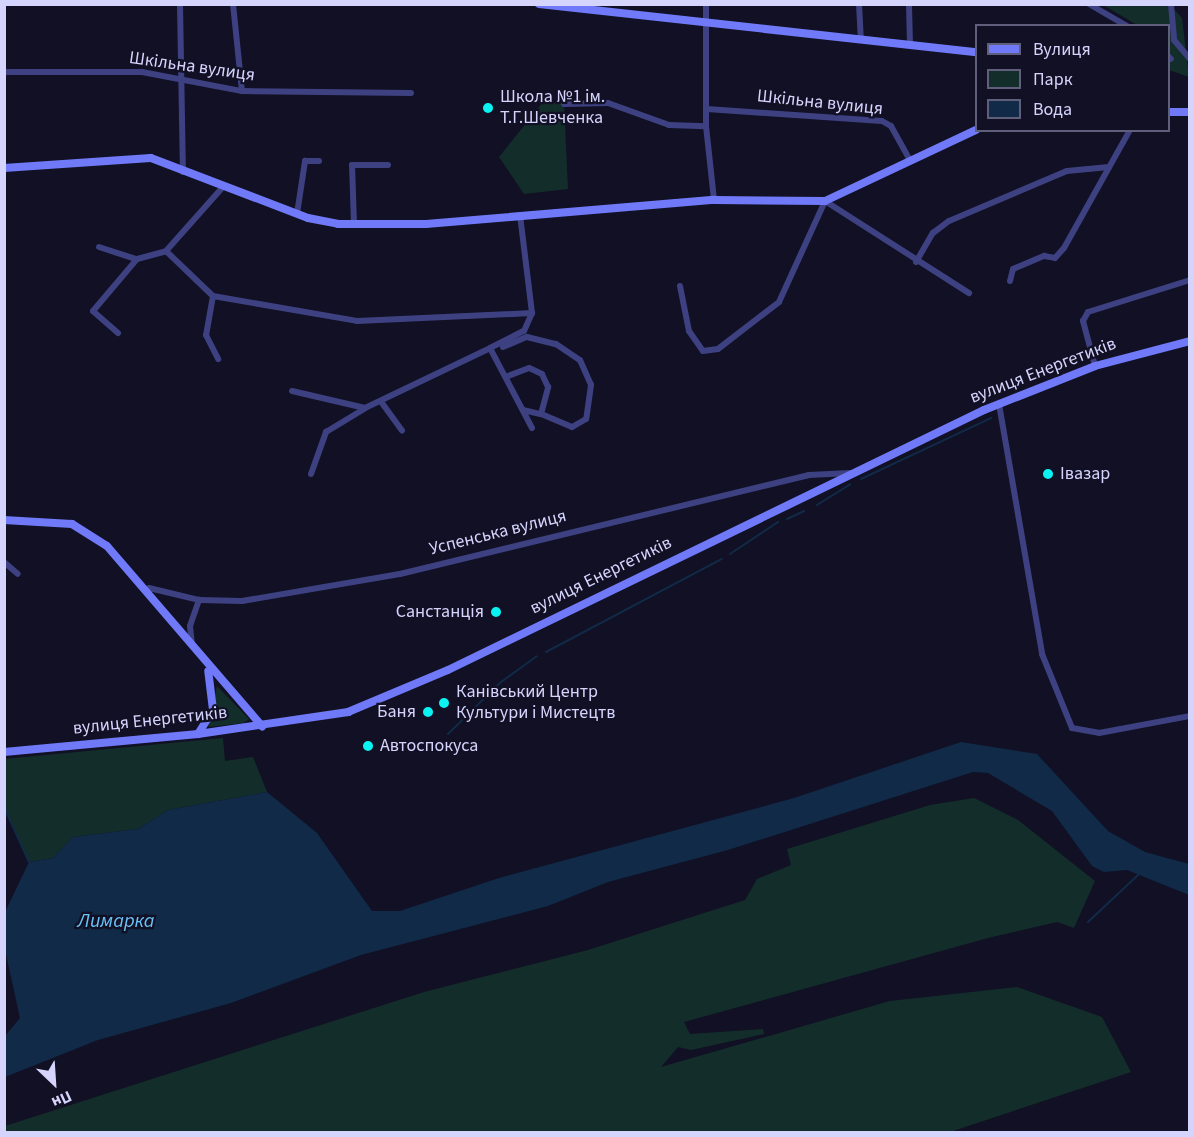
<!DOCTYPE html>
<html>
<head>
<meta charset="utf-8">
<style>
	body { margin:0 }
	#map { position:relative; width:1194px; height:1137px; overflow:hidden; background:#111024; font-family:"Source Sans 3",sans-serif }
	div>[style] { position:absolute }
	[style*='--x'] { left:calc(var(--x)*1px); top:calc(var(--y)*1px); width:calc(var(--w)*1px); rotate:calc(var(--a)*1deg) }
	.green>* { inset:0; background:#132e2a }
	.water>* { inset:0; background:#102a47 }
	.stream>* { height:2px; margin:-1px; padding:0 1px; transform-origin:1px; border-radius:1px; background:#102a47 }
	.street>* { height:6px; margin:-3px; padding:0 3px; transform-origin:3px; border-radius:3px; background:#3d4181 }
	.secondary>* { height:8px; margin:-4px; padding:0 4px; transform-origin:4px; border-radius:4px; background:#707af9 }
	.dots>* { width:16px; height:16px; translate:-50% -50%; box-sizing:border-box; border:3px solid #111024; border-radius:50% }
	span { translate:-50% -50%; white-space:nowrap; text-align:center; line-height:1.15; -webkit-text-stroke:4.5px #111024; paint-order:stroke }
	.street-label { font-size:18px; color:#d5d4fd }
	.poi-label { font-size:18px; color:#d5d4fd }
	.left { translate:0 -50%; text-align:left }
	.right { translate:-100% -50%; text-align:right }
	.water-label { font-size:20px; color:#67c3f8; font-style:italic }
	.frame { position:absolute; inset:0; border:6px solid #d5d4fd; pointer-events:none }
	.legend { position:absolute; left:975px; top:24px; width:195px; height:108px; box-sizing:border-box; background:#111024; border:2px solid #5f5e7b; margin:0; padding:8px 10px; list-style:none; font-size:18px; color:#d5d4fd }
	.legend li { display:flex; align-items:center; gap:12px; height:30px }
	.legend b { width:30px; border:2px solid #5f5e7b }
	.north { position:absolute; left:24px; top:1053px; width:60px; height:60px; -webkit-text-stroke:4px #111024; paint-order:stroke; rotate:155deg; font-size:16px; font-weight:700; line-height:24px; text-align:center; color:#d5d4fd }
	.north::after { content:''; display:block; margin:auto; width:21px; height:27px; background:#d5d4fd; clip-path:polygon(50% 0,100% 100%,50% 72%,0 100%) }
</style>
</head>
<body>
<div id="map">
	<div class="green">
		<i style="clip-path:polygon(1170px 5px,1182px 18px,1189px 77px,1169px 70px,1168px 26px,1137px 25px,1105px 6px)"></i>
		<i style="clip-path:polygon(543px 102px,564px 104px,568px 189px,524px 194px,499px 157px)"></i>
		<i style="clip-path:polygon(217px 686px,249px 719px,244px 723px,208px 727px)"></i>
		<i style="clip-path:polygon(223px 738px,225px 761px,253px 757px,267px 792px,168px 810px,138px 829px,73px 837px,53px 858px,29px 862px,5px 807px,4px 759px)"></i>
		<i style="clip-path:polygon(974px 798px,1018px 820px,1095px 881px,1074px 928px,1057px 922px,988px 938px,684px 1022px,690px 1034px,763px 1029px,764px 1034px,691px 1050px,678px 1047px,661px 1067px,890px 1001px,1017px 987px,1102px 1017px,1131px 1072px,950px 1132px,5px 1132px,5px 1126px,424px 992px,588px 950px,745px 900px,757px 879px,791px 865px,787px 849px,930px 805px)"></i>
	</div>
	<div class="water">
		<i style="clip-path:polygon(961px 742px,1037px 754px,1108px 831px,1145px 852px,1189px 864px,1189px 895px,1127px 870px,1104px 872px,1092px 866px,1052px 811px,988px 773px,973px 772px,728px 850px,608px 882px,548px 906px,361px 955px,231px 1003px,98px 1040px,5px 1077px,5px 1036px,20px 1018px,5px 950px,5px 912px,29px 862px,53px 858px,73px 837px,138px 829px,168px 810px,267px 792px,317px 833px,372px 911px,400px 911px,499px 878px,794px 798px)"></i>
	</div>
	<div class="stream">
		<i style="--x:861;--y:479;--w:144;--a:-25.1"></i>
		<i style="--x:817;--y:505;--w:39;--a:-32"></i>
		<i style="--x:787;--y:519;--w:19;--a:-25"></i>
		<i style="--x:730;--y:554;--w:58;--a:-33.7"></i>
		<i style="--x:546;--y:652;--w:199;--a:-27.9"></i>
		<i style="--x:448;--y:734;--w:74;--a:-44.5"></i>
		<i style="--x:501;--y:682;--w:44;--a:-35.8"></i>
		<i style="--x:4;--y:807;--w:60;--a:65.6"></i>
		<i style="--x:1088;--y:922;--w:69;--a:-43.2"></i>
	</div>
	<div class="street">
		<i style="--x:180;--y:4;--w:168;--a:89"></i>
		<i style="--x:233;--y:4;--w:87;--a:84.1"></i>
		<i style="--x:706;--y:4;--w:122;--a:90"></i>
		<i style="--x:706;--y:126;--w:74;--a:83.8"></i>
		<i style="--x:859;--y:4;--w:35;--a:87"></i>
		<i style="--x:909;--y:4;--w:41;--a:88.6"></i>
		<i style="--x:1089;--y:4;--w:44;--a:30.1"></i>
		<i style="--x:1171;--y:4;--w:36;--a:85"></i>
		<i style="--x:1174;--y:40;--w:25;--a:50"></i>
		<i style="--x:1168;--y:56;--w:4;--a:45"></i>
		<i style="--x:4;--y:72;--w:138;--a:0"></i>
		<i style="--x:142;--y:72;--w:102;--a:10.8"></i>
		<i style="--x:242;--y:91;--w:169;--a:0.7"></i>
		<i style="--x:564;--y:104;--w:44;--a:-1.3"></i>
		<i style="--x:608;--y:103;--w:65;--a:19.8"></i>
		<i style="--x:669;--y:125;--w:37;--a:2"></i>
		<i style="--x:707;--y:109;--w:175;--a:3.9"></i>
		<i style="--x:882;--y:121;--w:10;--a:29"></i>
		<i style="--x:891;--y:126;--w:39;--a:61"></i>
		<i style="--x:297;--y:214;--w:54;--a:-81.4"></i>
		<i style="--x:305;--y:161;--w:14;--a:0"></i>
		<i style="--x:520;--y:215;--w:99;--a:83"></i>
		<i style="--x:354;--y:224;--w:59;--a:-91.9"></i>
		<i style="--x:352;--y:165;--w:36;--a:0"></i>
		<i style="--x:99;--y:247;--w:40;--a:18"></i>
		<i style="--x:137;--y:259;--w:30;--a:-15"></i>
		<i style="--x:166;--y:251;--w:83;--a:-48.4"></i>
		<i style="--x:166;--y:251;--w:65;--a:43.8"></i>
		<i style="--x:916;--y:262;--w:34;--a:-60"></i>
		<i style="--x:933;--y:233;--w:20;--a:-37"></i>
		<i style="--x:949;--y:221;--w:128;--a:-23"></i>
		<i style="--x:1067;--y:171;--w:42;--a:-5.4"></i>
		<i style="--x:1010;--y:281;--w:12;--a:-76"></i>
		<i style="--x:1013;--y:269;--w:34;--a:-23"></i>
		<i style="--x:1044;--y:256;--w:11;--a:10"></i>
		<i style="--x:1055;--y:258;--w:13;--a:-48"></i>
		<i style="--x:1064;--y:248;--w:135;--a:-60.8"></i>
		<i style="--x:680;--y:286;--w:46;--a:78.7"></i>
		<i style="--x:689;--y:331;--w:24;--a:55"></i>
		<i style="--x:703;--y:351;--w:15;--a:-8"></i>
		<i style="--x:718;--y:349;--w:77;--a:-37.6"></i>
		<i style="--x:779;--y:302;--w:111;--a:-65.5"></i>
		<i style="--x:825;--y:201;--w:171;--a:32.6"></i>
		<i style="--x:213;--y:296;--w:146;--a:9.8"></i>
		<i style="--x:357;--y:321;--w:175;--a:-2.6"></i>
		<i style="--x:213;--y:296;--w:40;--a:100"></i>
		<i style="--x:206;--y:335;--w:27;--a:63"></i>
		<i style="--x:118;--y:333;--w:33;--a:-139"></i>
		<i style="--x:93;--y:311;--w:68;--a:-49.8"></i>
		<i style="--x:503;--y:347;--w:26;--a:-23"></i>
		<i style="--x:527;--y:337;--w:30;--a:14"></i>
		<i style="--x:556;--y:344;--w:29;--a:34"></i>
		<i style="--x:580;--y:360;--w:27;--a:66"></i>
		<i style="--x:591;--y:385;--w:34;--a:98"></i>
		<i style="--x:586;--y:419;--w:16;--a:150"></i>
		<i style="--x:572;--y:427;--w:34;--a:-157"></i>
		<i style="--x:541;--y:414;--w:28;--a:-75"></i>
		<i style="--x:548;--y:387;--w:14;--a:-115"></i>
		<i style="--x:542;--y:374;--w:14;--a:-155"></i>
		<i style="--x:529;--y:368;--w:25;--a:159"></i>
		<i style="--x:1095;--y:366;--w:47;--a:-104.9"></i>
		<i style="--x:1083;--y:321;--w:10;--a:-61"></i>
		<i style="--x:1088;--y:312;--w:107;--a:-17.4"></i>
		<i style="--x:292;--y:391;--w:75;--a:13.1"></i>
		<i style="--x:365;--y:408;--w:139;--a:-25.6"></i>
		<i style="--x:382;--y:403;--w:34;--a:54"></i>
		<i style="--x:999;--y:404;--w:254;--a:80.2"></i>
		<i style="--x:1042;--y:654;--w:80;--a:67.9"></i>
		<i style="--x:1072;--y:728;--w:27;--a:10"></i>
		<i style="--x:1099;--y:733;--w:93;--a:-10.6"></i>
		<i style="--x:523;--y:410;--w:18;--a:13"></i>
		<i style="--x:532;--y:428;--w:90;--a:-117.7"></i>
		<i style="--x:490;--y:348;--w:38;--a:-27"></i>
		<i style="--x:524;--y:331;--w:20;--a:-66"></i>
		<i style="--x:311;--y:474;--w:45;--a:-70.3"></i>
		<i style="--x:326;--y:432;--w:44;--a:-31.2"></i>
		<i style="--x:4;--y:562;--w:18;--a:41"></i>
		<i style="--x:149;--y:588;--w:51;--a:13.5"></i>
		<i style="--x:192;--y:645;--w:19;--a:-96"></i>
		<i style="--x:190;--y:626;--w:28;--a:-71"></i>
		<i style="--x:199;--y:600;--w:43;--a:1.3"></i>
		<i style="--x:242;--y:601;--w:160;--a:-9.7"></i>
		<i style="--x:400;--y:574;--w:421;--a:-13.6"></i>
		<i style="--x:809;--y:475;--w:41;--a:-2.8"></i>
	</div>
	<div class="secondary">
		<i style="--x:539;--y:4;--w:440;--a:6.3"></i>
		<i style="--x:1168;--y:112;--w:22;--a:0"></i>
		<i style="--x:4;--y:168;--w:147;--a:-3.9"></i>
		<i style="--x:151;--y:158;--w:168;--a:20.9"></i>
		<i style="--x:308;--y:218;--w:31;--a:11"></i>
		<i style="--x:338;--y:224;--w:88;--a:0"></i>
		<i style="--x:426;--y:224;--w:289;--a:-4.8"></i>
		<i style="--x:714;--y:200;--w:111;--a:0.5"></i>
		<i style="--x:825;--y:201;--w:167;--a:-25.2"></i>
		<i style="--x:4;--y:520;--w:68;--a:3.4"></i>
		<i style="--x:72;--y:524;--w:41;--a:32.2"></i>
		<i style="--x:107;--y:546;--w:238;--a:49.3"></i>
		<i style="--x:198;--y:734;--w:28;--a:-58"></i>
		<i style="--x:213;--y:710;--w:39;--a:-97"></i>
		<i style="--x:4;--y:752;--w:195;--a:-5.3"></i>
		<i style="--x:198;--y:734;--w:152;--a:-8.3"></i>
		<i style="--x:348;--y:712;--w:108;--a:-22.8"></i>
		<i style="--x:448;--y:670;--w:596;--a:-25.88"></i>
		<i style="--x:984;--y:410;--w:119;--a:-21.6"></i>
		<i style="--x:1095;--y:366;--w:98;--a:-14.7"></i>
	</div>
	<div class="dots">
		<i style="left:488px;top:108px;background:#0bf2f3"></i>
		<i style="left:1048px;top:474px;background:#0bf2f3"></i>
		<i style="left:496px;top:612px;background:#0bf2f3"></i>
		<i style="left:444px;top:703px;background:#0bf2f3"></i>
		<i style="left:428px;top:712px;background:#0bf2f3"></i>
		<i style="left:368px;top:746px;background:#0bf2f3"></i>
	</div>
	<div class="street-label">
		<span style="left:192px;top:67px;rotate:8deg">Шкільна вулиця</span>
		<span style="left:820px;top:103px;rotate:6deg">Шкільна вулиця</span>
		<span style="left:1043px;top:371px;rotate:-21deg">вулиця Енергетиків</span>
		<span style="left:498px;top:533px;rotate:-14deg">Успенська вулиця</span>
		<span style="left:601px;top:576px;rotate:-26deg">вулиця Енергетиків</span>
		<span style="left:150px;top:721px;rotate:-6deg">вулиця Енергетиків</span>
	</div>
	<div class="poi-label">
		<span class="left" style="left:500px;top:108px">Школа №1 ім.<br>Т.Г.Шевченка</span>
		<span class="left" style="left:1060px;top:474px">Івазар</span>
		<span class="right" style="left:484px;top:612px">Санстанція</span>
		<span class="left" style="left:456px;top:703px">Канівський Центр<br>Культури і Мистецтв</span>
		<span class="right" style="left:416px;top:712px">Баня</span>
		<span class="left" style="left:380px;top:746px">Автоспокуса</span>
	</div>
	<div class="water-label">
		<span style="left:116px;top:921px">Лимарка</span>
	</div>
	<div class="frame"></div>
	<ul class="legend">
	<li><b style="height:8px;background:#707af9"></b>Вулиця</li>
	<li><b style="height:16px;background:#132e2a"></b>Парк</li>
	<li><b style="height:16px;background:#102a47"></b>Вода</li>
	</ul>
	<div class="north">Пн</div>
</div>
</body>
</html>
